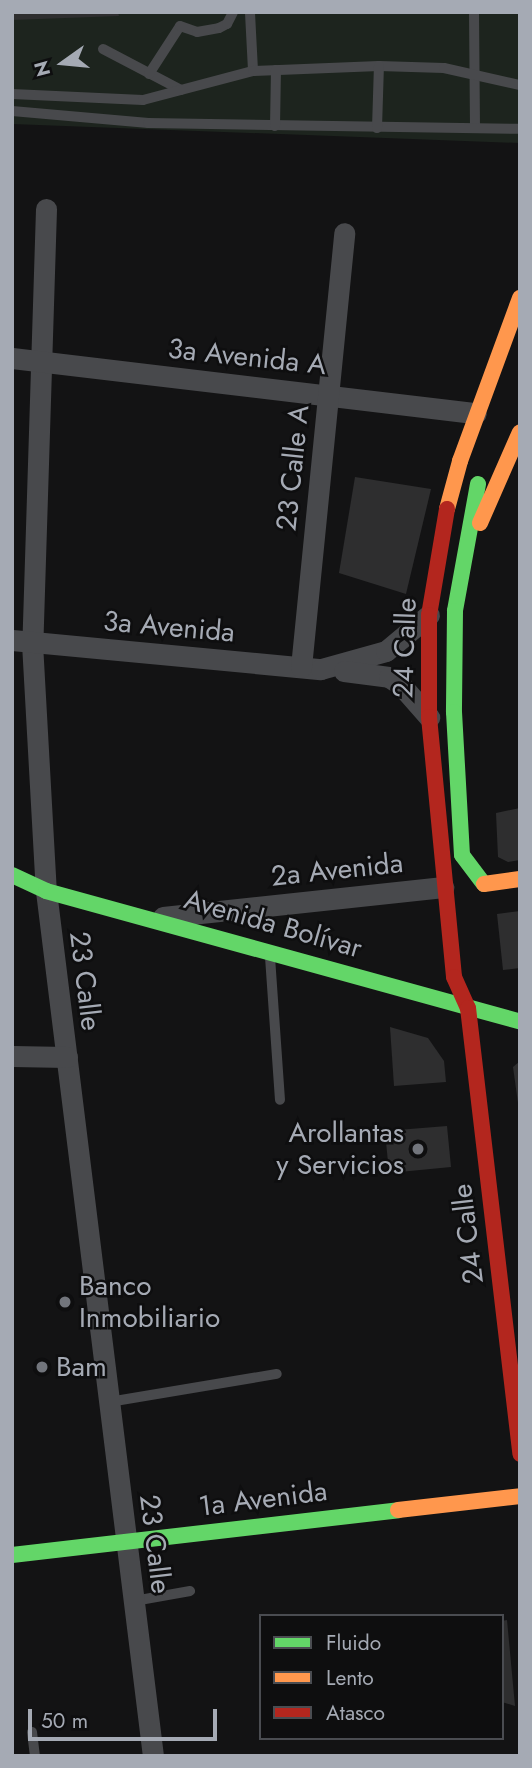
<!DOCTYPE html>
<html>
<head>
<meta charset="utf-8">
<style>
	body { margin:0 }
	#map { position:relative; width:532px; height:1768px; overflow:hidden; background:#131314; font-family:Jost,sans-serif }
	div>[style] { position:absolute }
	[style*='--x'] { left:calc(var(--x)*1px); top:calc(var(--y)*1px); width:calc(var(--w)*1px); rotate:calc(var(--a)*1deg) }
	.green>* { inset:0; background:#1d241e }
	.building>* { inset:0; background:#2e2e2f }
	.lane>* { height:10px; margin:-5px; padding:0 5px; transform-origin:5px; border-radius:5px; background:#48494c }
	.street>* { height:21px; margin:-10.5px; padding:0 10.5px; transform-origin:10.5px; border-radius:10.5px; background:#48494c }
	.fast>* { height:16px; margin:-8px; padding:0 8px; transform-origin:8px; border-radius:8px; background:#63d668 }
	.slow>* { height:16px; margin:-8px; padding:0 8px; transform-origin:8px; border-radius:8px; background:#ff974d }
	.jam>* { height:16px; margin:-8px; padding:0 8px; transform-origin:8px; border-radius:8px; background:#b3261e }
	.dots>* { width:19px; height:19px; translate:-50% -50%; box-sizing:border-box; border:4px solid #0e0e0f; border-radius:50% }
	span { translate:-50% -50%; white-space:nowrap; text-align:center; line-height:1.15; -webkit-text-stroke:5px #0e0e0f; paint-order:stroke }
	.street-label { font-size:28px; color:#a5aab4 }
	.poi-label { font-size:28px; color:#a5aab4 }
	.right { translate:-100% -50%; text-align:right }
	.left { translate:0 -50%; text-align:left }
	.frame { position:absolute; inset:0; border:14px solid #a5aab4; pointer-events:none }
	.legend { position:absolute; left:259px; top:1614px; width:245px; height:126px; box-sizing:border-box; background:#0e0e0f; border:2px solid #4a4c51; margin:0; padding:9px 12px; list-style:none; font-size:21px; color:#a5aab4 }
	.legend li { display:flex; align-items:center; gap:14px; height:35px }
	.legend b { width:35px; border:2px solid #4a4c51 }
	.north { position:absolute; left:28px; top:28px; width:70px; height:70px; -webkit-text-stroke:5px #0e0e0f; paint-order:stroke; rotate:255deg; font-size:19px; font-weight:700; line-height:28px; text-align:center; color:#a5aab4 }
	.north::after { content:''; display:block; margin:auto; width:24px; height:32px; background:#a5aab4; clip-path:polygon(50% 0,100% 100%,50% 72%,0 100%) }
	.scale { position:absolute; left:28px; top:1709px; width:189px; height:32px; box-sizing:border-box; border:4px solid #a5aab4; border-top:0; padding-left:9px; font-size:21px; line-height:24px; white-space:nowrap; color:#a5aab4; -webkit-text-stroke:5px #0e0e0f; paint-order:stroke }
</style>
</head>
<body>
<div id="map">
	<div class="green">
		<i style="clip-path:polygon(12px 12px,520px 12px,520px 143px,12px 124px)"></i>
	</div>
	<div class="building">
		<i style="clip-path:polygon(12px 12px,118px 12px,119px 16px,12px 20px)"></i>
		<i style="clip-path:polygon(355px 477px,431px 489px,406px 594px,339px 573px)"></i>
		<i style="clip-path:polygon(520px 808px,520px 860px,508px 862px,498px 857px,496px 813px)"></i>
		<i style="clip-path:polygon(520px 911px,520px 968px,503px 970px,497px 914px)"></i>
		<i style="clip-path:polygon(390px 1027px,428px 1038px,444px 1061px,446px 1082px,394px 1086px)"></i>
		<i style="clip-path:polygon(520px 1061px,520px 1103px,518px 1103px,513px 1067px)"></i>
		<i style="clip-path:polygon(447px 1126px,451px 1167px,389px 1173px,385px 1131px)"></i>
		<i style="clip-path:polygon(507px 1620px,515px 1706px,502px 1702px,502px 1621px)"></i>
	</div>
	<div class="lane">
		<i style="--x:474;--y:12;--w:114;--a:89.5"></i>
		<i style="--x:250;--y:13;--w:58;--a:87"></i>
		<i style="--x:103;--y:49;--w:88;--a:27.7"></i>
		<i style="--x:149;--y:74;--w:57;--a:-57.1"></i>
		<i style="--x:180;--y:26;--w:18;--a:19"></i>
		<i style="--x:197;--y:32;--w:22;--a:-10"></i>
		<i style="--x:219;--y:28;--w:9;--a:-27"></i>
		<i style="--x:227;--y:24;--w:13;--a:-63"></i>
		<i style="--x:12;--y:94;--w:131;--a:2.6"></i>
		<i style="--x:143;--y:100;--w:114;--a:-14.8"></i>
		<i style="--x:253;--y:71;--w:126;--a:-2.3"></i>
		<i style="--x:379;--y:66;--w:65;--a:1.8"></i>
		<i style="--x:444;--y:68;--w:78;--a:12.6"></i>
		<i style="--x:12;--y:111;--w:137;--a:5"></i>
		<i style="--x:148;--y:123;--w:372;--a:0.9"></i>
		<i style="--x:275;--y:126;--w:56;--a:-89"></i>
		<i style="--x:377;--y:128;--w:62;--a:-88.2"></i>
		<i style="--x:270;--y:957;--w:143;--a:86"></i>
		<i style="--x:109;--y:1402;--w:170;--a:-9.5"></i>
		<i style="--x:134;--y:1601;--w:57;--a:-10.1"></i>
		<i style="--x:32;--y:1732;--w:24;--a:83"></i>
	</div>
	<div class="street">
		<i style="--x:46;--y:209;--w:434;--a:91.8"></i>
		<i style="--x:32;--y:643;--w:248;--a:86.8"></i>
		<i style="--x:46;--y:891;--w:872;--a:82.95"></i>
		<i style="--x:12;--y:358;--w:467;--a:6.8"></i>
		<i style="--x:12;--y:640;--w:310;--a:5.4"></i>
		<i style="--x:321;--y:669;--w:67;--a:-15.5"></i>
		<i style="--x:386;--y:651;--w:56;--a:-39.9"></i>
		<i style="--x:301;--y:667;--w:436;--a:-84.3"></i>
		<i style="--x:344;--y:671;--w:45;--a:7.6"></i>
		<i style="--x:389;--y:677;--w:14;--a:34"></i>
		<i style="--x:401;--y:685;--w:43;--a:48.8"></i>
		<i style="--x:163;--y:917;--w:282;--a:-6.1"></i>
		<i style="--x:12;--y:1056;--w:55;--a:1"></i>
	</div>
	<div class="fast">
		<i style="--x:478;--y:484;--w:129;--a:100.3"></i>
		<i style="--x:455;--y:611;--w:101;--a:90.6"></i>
		<i style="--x:454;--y:712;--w:143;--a:86.8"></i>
		<i style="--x:462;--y:855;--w:36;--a:53"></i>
		<i style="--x:12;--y:875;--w:38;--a:25"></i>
		<i style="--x:46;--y:891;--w:492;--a:15.4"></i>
		<i style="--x:12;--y:1555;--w:389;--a:-6.6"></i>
	</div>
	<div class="slow">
		<i style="--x:447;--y:509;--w:50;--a:-74.8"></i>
		<i style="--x:460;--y:461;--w:174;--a:-69.8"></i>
		<i style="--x:480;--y:523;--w:99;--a:-66.3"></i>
		<i style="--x:484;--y:884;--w:36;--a:-8"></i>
		<i style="--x:398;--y:1510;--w:123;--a:-6.5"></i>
	</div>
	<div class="jam">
		<i style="--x:447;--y:509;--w:108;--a:99.6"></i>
		<i style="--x:429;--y:615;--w:102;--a:90"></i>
		<i style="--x:429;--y:717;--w:261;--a:84.5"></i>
		<i style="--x:454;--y:977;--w:34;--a:66"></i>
		<i style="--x:468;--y:1008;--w:449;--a:83.3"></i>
	</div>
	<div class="dots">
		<i style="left:418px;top:1149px;background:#72757c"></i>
		<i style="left:65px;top:1302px;background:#72757c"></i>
		<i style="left:42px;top:1367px;background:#72757c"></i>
	</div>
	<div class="street-label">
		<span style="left:247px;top:357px;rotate:6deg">3a Avenida A</span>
		<span style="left:293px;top:468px;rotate:-84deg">23 Calle A</span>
		<span style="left:169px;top:627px;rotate:5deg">3a Avenida</span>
		<span style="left:405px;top:648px;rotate:-88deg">24 Calle</span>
		<span style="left:337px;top:870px;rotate:-6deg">2a Avenida</span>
		<span style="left:273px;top:924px;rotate:16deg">Avenida Bolívar</span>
		<span style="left:85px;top:981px;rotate:83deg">23 Calle</span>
		<span style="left:468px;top:1234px;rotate:-97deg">24 Calle</span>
		<span style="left:263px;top:1499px;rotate:-7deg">1a Avenida</span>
		<span style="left:155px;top:1544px;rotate:83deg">23 Calle</span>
	</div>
	<div class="poi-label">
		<span class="right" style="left:404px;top:1149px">Arollantas<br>y Servicios</span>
		<span class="left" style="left:79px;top:1302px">Banco<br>Inmobiliario</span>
		<span class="left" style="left:56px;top:1367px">Bam</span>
	</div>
	<div class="frame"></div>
	<ul class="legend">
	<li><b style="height:9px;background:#63d668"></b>Fluido</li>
	<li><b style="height:9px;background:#ff974d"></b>Lento</li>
	<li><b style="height:9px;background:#b3261e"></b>Atasco</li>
	</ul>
	<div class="north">N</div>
	<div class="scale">50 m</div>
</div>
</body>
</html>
